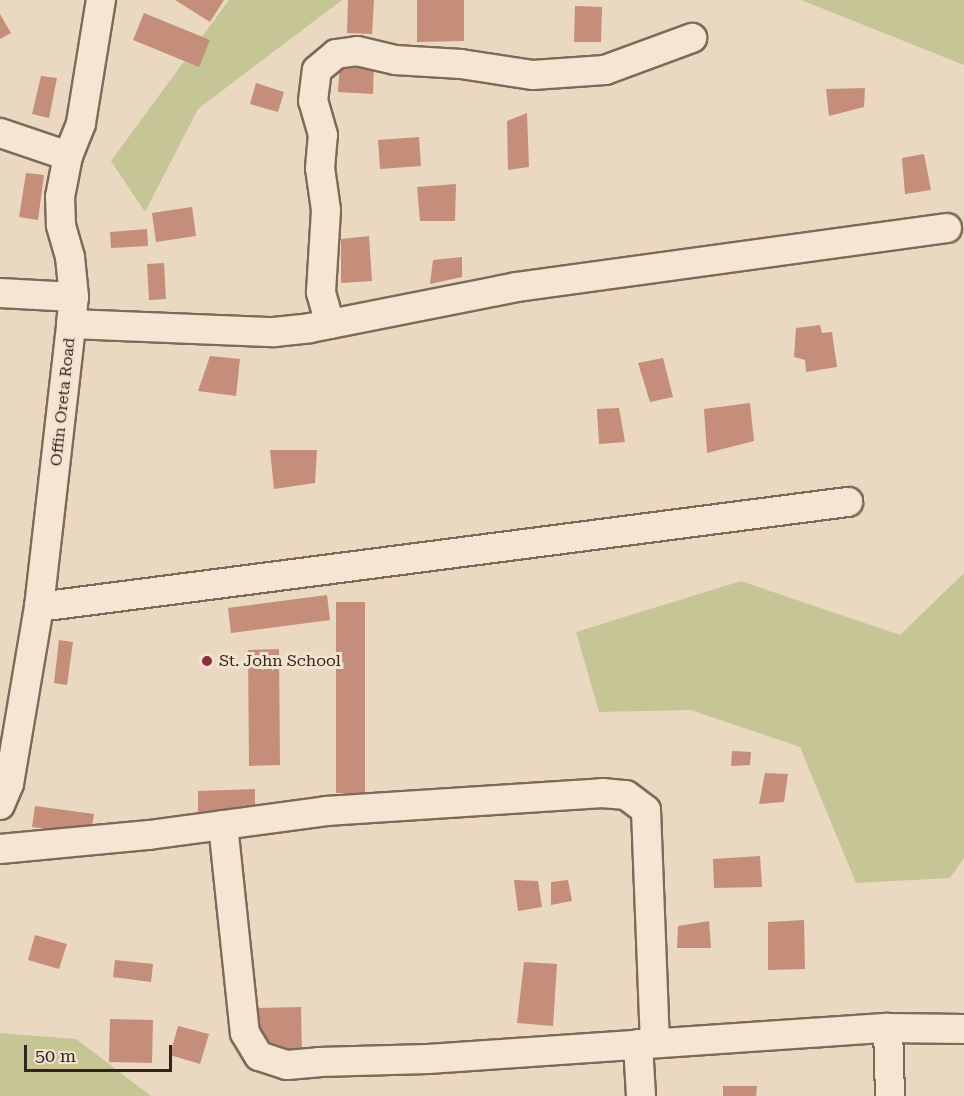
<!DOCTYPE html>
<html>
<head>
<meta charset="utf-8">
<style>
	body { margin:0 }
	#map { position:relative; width:964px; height:1096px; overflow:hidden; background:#ead8c1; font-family:"Roboto Serif",serif }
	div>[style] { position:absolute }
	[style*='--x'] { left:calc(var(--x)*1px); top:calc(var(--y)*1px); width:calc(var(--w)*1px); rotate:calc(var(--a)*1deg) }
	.green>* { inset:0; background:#c6c596 }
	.building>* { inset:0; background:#c58e7a }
	.roads { filter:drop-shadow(2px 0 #81695a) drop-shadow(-2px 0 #81695a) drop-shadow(0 2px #81695a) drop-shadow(0 -2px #81695a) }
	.minor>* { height:28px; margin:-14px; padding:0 14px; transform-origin:14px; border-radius:14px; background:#f5e6d3 }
	.dots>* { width:16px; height:16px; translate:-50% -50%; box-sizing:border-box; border:3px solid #f2e3d0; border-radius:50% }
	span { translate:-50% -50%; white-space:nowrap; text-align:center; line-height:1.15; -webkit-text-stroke:6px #f2e3d0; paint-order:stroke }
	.street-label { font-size:16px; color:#32241d }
	.poi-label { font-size:16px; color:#32241d }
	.left { translate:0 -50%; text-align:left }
	.scale { position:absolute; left:24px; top:1045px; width:148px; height:27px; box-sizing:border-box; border:3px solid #32241d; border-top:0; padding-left:8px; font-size:18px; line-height:21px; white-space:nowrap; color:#32241d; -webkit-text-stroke:4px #f2e3d0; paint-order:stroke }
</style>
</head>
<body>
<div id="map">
	<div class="green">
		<i style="clip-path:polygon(229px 0,342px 0,198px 109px,145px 212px,111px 161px)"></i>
		<i style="clip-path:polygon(801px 0,964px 0,964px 65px)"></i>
		<i style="clip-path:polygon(964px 573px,964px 858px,950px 878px,856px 883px,800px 747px,691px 710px,599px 712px,576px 632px,741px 581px,900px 635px)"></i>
		<i style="clip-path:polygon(0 1033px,76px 1039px,151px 1096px,0 1096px)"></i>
	</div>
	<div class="building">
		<i style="clip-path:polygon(175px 0,224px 0,210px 22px)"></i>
		<i style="clip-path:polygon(348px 0,374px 0,372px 34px,347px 33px)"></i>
		<i style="clip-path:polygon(417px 0,464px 0,464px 41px,417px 42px)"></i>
		<i style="clip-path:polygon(575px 6px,602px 7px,601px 42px,574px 42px)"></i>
		<i style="clip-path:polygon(144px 13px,210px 40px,199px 67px,133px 40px)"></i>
		<i style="clip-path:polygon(0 14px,11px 33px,0 39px)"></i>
		<i style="clip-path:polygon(340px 62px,374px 63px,373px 94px,338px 92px)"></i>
		<i style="clip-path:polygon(41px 76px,57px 78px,49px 118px,32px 114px)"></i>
		<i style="clip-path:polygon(256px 83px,284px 92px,278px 112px,250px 104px)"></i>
		<i style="clip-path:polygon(865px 88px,864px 107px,829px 116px,826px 89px)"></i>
		<i style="clip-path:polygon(527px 113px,529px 167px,508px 170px,507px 121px)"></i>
		<i style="clip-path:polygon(419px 137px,421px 166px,380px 169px,378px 140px)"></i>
		<i style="clip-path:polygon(924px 154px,931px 190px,905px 194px,902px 158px)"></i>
		<i style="clip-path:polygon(26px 173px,44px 175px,38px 220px,19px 217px)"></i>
		<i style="clip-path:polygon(456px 184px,455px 221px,420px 221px,417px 187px)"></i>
		<i style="clip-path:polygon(192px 207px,196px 236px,156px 242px,152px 213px)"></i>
		<i style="clip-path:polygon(147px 229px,148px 246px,111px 248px,110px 232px)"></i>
		<i style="clip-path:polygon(369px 236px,372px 281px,341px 283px,341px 239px)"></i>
		<i style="clip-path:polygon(462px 257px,462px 277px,430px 284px,433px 260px)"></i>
		<i style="clip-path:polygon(164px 263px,166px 299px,149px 300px,147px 264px)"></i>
		<i style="clip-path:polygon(820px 325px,822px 333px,832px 332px,837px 367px,806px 372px,805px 360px,794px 357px,796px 328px)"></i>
		<i style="clip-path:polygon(210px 356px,240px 359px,236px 396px,198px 391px)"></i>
		<i style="clip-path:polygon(663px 358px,673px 397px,650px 402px,638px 363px)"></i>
		<i style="clip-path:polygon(750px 403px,754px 441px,707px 453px,704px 409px)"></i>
		<i style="clip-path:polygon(619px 408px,625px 442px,599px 444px,597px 409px)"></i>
		<i style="clip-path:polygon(270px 450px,317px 450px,315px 483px,274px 489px)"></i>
		<i style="clip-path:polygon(327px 595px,330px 620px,231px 633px,228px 608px)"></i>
		<i style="clip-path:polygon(336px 602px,365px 602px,365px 793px,336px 793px)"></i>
		<i style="clip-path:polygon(59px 640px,73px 642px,67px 685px,54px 683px)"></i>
		<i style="clip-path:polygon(279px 649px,280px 765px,249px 766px,248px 650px)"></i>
		<i style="clip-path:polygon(732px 751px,751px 752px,750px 765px,731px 766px)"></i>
		<i style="clip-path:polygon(765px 773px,788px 774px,784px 802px,759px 804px)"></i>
		<i style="clip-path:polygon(255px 789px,255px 812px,198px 814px,198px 791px)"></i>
		<i style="clip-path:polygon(35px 806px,94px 814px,91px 835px,32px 827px)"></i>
		<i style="clip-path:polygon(760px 856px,762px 887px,714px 888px,713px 859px)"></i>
		<i style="clip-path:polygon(514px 880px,538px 881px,542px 907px,518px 911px)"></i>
		<i style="clip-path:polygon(568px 880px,572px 901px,551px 905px,551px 882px)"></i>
		<i style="clip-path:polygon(804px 920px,805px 969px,768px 970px,768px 922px)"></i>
		<i style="clip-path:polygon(709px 921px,711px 948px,677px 948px,678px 926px)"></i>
		<i style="clip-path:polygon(35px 935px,67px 944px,59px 969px,28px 960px)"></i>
		<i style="clip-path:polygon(115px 960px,153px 964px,151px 982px,113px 977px)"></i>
		<i style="clip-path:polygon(524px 962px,557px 964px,553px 1026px,517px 1023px)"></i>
		<i style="clip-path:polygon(301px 1007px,302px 1055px,259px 1056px,257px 1008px)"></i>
		<i style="clip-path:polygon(110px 1019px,153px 1020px,152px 1063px,109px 1062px)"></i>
		<i style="clip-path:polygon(178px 1026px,209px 1034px,200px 1064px,170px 1055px)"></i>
		<i style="clip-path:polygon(723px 1086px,757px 1086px,756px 1096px,723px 1096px)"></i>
	</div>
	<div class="roads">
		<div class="minor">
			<i style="--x:0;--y:133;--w:72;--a:18.7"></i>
			<i style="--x:0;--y:293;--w:74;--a:3.1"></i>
			<i style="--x:71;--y:324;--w:203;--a:2.3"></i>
			<i style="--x:274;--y:332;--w:36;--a:-6"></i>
			<i style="--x:310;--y:328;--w:211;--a:-11.2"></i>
			<i style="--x:517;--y:287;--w:434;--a:-7.8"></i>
			<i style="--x:330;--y:324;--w:33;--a:-106"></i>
			<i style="--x:321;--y:292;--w:82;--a:-86.5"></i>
			<i style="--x:326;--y:210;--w:42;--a:-98.1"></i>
			<i style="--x:320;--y:168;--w:33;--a:-85"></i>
			<i style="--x:323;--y:135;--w:35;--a:-106"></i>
			<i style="--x:313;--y:101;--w:31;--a:-83"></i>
			<i style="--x:317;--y:70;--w:25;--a:-40"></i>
			<i style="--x:336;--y:54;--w:21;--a:-8"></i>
			<i style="--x:357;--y:51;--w:39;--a:13"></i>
			<i style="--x:395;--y:60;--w:66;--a:3.5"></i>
			<i style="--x:461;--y:64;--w:73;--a:8.7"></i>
			<i style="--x:533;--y:75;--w:72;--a:-4"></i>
			<i style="--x:605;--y:70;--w:93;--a:-20.2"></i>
			<i style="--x:39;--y:607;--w:816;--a:-7.4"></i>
			<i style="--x:0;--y:805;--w:23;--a:-67"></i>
			<i style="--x:9;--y:784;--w:180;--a:-80.4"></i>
			<i style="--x:39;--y:607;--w:285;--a:-83.5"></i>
			<i style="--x:71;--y:324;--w:27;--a:-84"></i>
			<i style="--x:74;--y:297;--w:40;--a:-95.7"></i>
			<i style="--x:70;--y:257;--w:33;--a:-106"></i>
			<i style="--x:61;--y:225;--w:28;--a:-92"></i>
			<i style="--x:60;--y:197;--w:42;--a:-79"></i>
			<i style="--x:68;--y:156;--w:35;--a:-68"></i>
			<i style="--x:81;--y:123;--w:125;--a:-80.8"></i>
			<i style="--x:223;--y:825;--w:209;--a:84"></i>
			<i style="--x:245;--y:1033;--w:27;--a:59"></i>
			<i style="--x:259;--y:1056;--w:29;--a:18"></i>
			<i style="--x:287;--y:1065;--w:32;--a:-5"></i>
			<i style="--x:319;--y:1062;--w:109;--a:-1.6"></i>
			<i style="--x:428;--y:1059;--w:461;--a:-3.9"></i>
			<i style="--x:888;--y:1028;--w:76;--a:0.8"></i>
			<i style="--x:0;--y:849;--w:150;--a:-5.4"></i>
			<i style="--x:149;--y:835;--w:179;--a:-7.7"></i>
			<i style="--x:326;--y:811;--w:277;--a:-3.7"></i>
			<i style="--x:602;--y:793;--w:24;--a:5"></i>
			<i style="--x:626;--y:795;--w:25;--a:37"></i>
			<i style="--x:646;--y:810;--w:233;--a:87.8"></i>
			<i style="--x:888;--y:1028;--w:68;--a:88.3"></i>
			<i style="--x:638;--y:1044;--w:52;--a:86.7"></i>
		</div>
	</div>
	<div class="dots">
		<i style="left:207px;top:661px;background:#8b2f3d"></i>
	</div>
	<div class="street-label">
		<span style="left:63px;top:402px;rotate:-84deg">Offin Oreta Road</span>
	</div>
	<div class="poi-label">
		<span class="left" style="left:219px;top:661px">St. John School</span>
	</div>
	<div class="scale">50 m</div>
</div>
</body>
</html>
